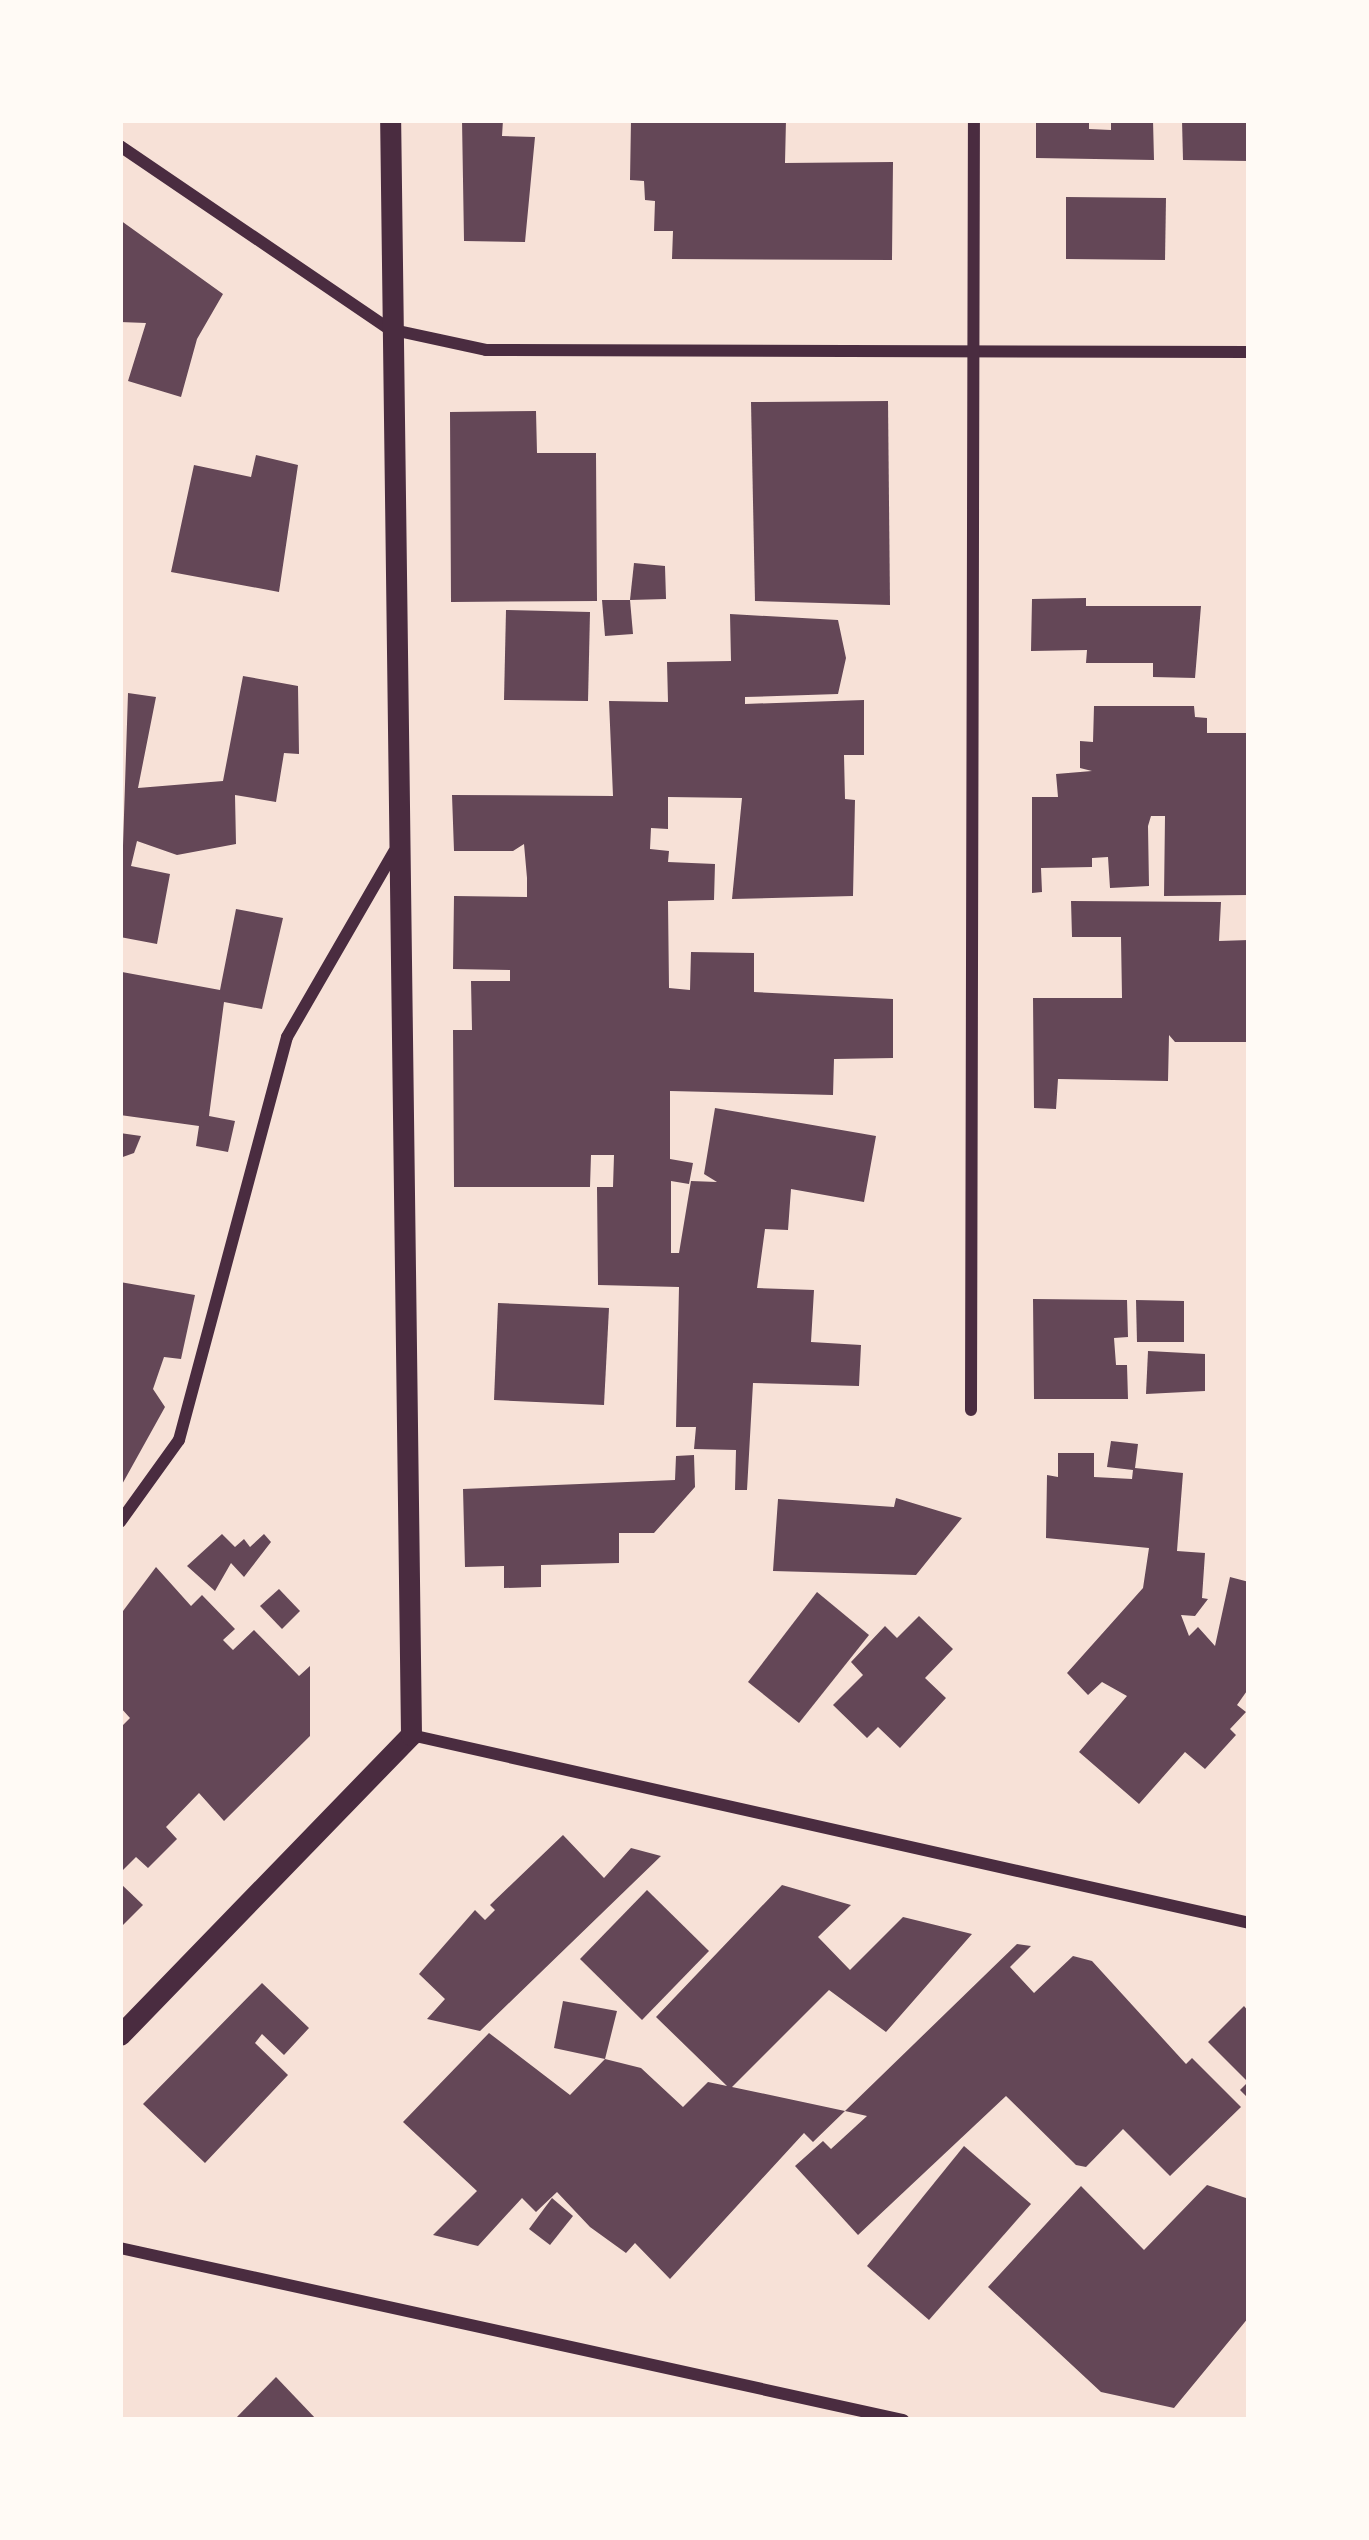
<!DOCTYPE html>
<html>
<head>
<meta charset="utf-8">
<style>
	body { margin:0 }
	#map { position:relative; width:1369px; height:2540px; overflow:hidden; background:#f7e1d7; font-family:"DejaVu Sans",sans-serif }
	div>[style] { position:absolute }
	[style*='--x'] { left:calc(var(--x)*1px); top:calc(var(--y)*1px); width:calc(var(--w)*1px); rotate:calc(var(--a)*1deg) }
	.building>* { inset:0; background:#644757 }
	.minor>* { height:12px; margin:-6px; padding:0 6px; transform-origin:6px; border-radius:6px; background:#4a2c40 }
	.tertiary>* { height:21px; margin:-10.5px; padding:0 10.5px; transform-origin:10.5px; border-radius:10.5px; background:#4a2c40 }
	span { translate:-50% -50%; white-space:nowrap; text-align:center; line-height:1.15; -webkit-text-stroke:10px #fffaf5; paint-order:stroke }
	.frame { position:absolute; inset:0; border:123px solid #fffaf5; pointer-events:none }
</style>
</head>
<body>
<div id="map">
	<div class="building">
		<i style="clip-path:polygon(462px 120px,503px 120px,502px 136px,535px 137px,525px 242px,464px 241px)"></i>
		<i style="clip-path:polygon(631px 120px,786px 120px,785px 163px,893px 162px,892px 260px,672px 259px,673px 231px,654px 231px,655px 201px,645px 200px,644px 181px,630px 180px)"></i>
		<i style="clip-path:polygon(1036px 120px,1089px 120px,1089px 129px,1111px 130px,1111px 120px,1153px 120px,1154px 160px,1036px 158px)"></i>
		<i style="clip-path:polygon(1182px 120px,1249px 120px,1249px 161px,1183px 160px)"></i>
		<i style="clip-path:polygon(1066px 197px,1166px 198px,1165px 260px,1066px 259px)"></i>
		<i style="clip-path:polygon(120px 220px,223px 294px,197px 339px,181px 397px,128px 381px,146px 323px,120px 322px)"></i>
		<i style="clip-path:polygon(888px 401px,890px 605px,755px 601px,751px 402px)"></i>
		<i style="clip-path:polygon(536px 411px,537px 453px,596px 453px,597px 601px,451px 602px,450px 412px)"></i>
		<i style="clip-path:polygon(256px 455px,298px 465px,279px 592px,171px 572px,194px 465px,251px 477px)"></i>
		<i style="clip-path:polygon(634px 563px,665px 566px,666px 599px,630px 600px)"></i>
		<i style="clip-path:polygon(1086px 598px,1086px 606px,1201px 606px,1195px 678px,1153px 677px,1153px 663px,1086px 663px,1087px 650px,1031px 651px,1032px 599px)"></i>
		<i style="clip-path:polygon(602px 600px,630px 600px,633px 634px,605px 636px)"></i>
		<i style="clip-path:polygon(506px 610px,590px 612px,588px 701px,504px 700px)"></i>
		<i style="clip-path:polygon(730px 614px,838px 620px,846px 658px,838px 694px,745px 697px,745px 704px,864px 700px,864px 755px,844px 755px,845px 799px,855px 800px,853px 896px,732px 899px,742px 798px,668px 797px,668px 829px,651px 828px,650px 849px,669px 851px,668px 862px,715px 864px,714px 900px,668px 901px,669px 988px,690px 990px,691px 952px,754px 953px,754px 992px,893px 999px,893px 1058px,834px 1059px,833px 1095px,670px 1091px,670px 1159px,693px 1163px,689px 1184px,671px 1181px,671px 1253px,679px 1253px,691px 1181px,717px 1182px,704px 1174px,715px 1108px,876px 1136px,864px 1202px,791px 1189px,788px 1230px,765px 1229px,757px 1288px,814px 1290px,811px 1342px,861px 1345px,859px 1386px,753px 1383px,747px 1490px,735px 1490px,736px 1450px,694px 1449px,696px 1427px,676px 1427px,679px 1287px,598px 1285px,597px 1187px,613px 1187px,614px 1155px,591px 1155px,590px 1187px,454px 1187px,453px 1030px,472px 1030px,471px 981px,510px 981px,510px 970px,453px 969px,454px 896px,527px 897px,527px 878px,524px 844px,513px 851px,454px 851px,452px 795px,613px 796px,609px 701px,668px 702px,667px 662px,731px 661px)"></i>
		<i style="clip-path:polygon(243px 676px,298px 686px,299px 754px,284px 753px,276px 802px,235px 795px,236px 844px,177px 855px,137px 841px,131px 866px,170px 874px,157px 944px,120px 937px,128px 693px,156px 697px,138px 788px,223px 781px)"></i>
		<i style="clip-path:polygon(1094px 706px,1194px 706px,1195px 717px,1207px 718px,1207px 733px,1249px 733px,1249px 895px,1164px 896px,1165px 816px,1151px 816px,1148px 826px,1149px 886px,1110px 888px,1108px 857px,1092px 858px,1092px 867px,1041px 868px,1042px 892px,1032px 893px,1032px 797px,1058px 797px,1056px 774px,1092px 771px,1080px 768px,1080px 741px,1093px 742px)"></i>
		<i style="clip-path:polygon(1071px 901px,1221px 902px,1219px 941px,1249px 940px,1249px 1042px,1175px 1042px,1169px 1035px,1168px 1081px,1058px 1079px,1056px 1109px,1034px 1108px,1033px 998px,1122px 998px,1121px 937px,1072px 937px)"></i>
		<i style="clip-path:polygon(236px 909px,283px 918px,262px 1009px,224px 1002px,209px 1116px,235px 1121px,228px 1152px,196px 1146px,199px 1126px,120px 1115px,120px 984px,122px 972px,220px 990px)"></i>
		<i style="clip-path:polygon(120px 1133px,141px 1136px,134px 1153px,120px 1158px)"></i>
		<i style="clip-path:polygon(120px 1282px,195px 1295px,181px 1359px,164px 1357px,153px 1389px,165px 1407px,120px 1488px)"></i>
		<i style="clip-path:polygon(1033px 1299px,1127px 1300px,1128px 1337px,1114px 1338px,1116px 1365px,1127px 1365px,1128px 1399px,1034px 1399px)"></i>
		<i style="clip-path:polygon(1136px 1300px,1184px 1301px,1184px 1342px,1137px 1342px)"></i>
		<i style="clip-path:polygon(498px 1303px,609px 1308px,604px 1405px,494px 1400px)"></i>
		<i style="clip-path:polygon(1148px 1351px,1205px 1354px,1205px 1391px,1146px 1394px)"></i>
		<i style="clip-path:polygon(1111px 1441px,1138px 1444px,1135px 1468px,1183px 1473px,1177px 1551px,1205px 1553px,1202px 1598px,1208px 1599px,1195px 1616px,1181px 1615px,1189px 1636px,1198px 1627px,1215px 1646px,1230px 1577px,1249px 1582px,1249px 1688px,1237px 1705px,1246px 1712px,1230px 1729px,1236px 1735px,1205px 1769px,1185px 1752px,1139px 1804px,1079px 1752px,1127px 1696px,1102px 1682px,1088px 1695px,1067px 1673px,1143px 1588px,1149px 1548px,1046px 1538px,1047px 1475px,1058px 1477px,1058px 1453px,1094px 1453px,1094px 1477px,1132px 1479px,1133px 1470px,1107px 1467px)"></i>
		<i style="clip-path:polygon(694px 1455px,695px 1487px,654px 1533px,619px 1533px,619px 1563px,541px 1565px,541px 1587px,504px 1588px,504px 1566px,465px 1567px,463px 1489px,675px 1480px,676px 1456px)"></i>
		<i style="clip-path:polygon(896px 1498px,962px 1518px,916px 1575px,773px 1571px,778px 1499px,894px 1507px)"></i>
		<i style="clip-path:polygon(222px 1534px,235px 1547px,244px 1539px,250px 1547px,264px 1534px,271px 1542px,244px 1577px,231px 1563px,215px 1591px,187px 1566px)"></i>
		<i style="clip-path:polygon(156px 1567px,191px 1606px,202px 1595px,235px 1629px,223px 1640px,233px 1650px,254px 1630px,299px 1676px,310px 1666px,310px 1736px,224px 1821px,199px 1793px,166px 1827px,177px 1839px,148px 1868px,136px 1857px,120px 1873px,120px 1728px,130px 1718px,120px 1707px,120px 1615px)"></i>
		<i style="clip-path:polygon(279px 1589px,300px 1611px,282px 1629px,260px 1606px)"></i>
		<i style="clip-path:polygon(817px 1592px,869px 1635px,799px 1723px,748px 1682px)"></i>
		<i style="clip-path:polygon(919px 1616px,953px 1649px,925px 1678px,946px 1698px,900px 1748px,878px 1727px,867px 1738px,833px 1705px,863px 1675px,851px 1662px,885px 1626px,897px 1638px)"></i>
		<i style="clip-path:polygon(563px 1835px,604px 1878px,631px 1848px,661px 1856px,480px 2031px,427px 2019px,445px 1999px,419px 1974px,475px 1910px,485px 1920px,495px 1910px,490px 1905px)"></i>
		<i style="clip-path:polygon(120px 1883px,143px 1905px,120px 1928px)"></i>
		<i style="clip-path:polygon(782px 1885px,851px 1905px,818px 1937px,850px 1970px,903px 1917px,972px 1934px,886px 2032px,829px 1990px,732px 2087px,845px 2111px,1017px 1944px,1031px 1946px,1010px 1967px,1034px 1993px,1073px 1956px,1092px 1961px,1186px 2064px,1192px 2058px,1241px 2107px,1170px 2176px,1123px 2129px,1086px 2167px,1076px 2165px,1006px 2096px,858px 2235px,795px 2166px,823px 2141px,831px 2149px,867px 2116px,845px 2111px,813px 2142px,804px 2133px,670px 2279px,635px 2243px,626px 2253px,590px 2227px,557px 2192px,536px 2212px,522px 2198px,478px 2246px,433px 2235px,477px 2191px,403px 2122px,489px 2033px,570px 2095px,605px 2059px,641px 2068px,683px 2107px,708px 2082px,727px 2086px,656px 2017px)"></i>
		<i style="clip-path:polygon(647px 1890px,709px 1951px,642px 2020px,580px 1959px)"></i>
		<i style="clip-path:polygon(262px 1983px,309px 2028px,284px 2055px,262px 2034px,255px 2043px,288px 2075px,205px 2163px,143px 2104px)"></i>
		<i style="clip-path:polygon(563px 2001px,617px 2011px,605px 2059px,554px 2048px)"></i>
		<i style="clip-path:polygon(1244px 2006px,1249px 2012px,1249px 2099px,1240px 2090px,1248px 2082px,1208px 2042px)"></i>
		<i style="clip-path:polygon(964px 2146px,1031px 2204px,929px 2320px,867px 2266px)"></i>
		<i style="clip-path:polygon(1207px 2185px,1249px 2199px,1249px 2317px,1174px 2408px,1101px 2392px,988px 2287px,1081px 2186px,1144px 2250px)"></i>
		<i style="clip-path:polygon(552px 2198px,573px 2216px,550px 2245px,529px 2229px)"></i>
		<i style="clip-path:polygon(276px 2377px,317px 2420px,234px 2420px)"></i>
	</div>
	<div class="minor">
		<i style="--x:120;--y:146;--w:325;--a:34.2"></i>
		<i style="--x:389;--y:329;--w:99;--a:12.2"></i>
		<i style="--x:486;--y:350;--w:763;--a:0.15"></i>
		<i style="--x:971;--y:1410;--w:1290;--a:-89.87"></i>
		<i style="--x:120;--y:1522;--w:101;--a:-54.3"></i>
		<i style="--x:179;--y:1440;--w:417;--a:-75"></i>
		<i style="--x:287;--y:1037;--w:214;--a:-60"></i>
		<i style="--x:411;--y:1735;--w:859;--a:12.64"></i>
		<i style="--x:120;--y:2248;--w:802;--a:12.39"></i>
	</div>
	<div class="tertiary">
		<i style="--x:120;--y:2035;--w:418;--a:-45.9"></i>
		<i style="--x:411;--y:1735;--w:1615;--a:-90.74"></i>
	</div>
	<div class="frame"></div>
</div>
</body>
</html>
